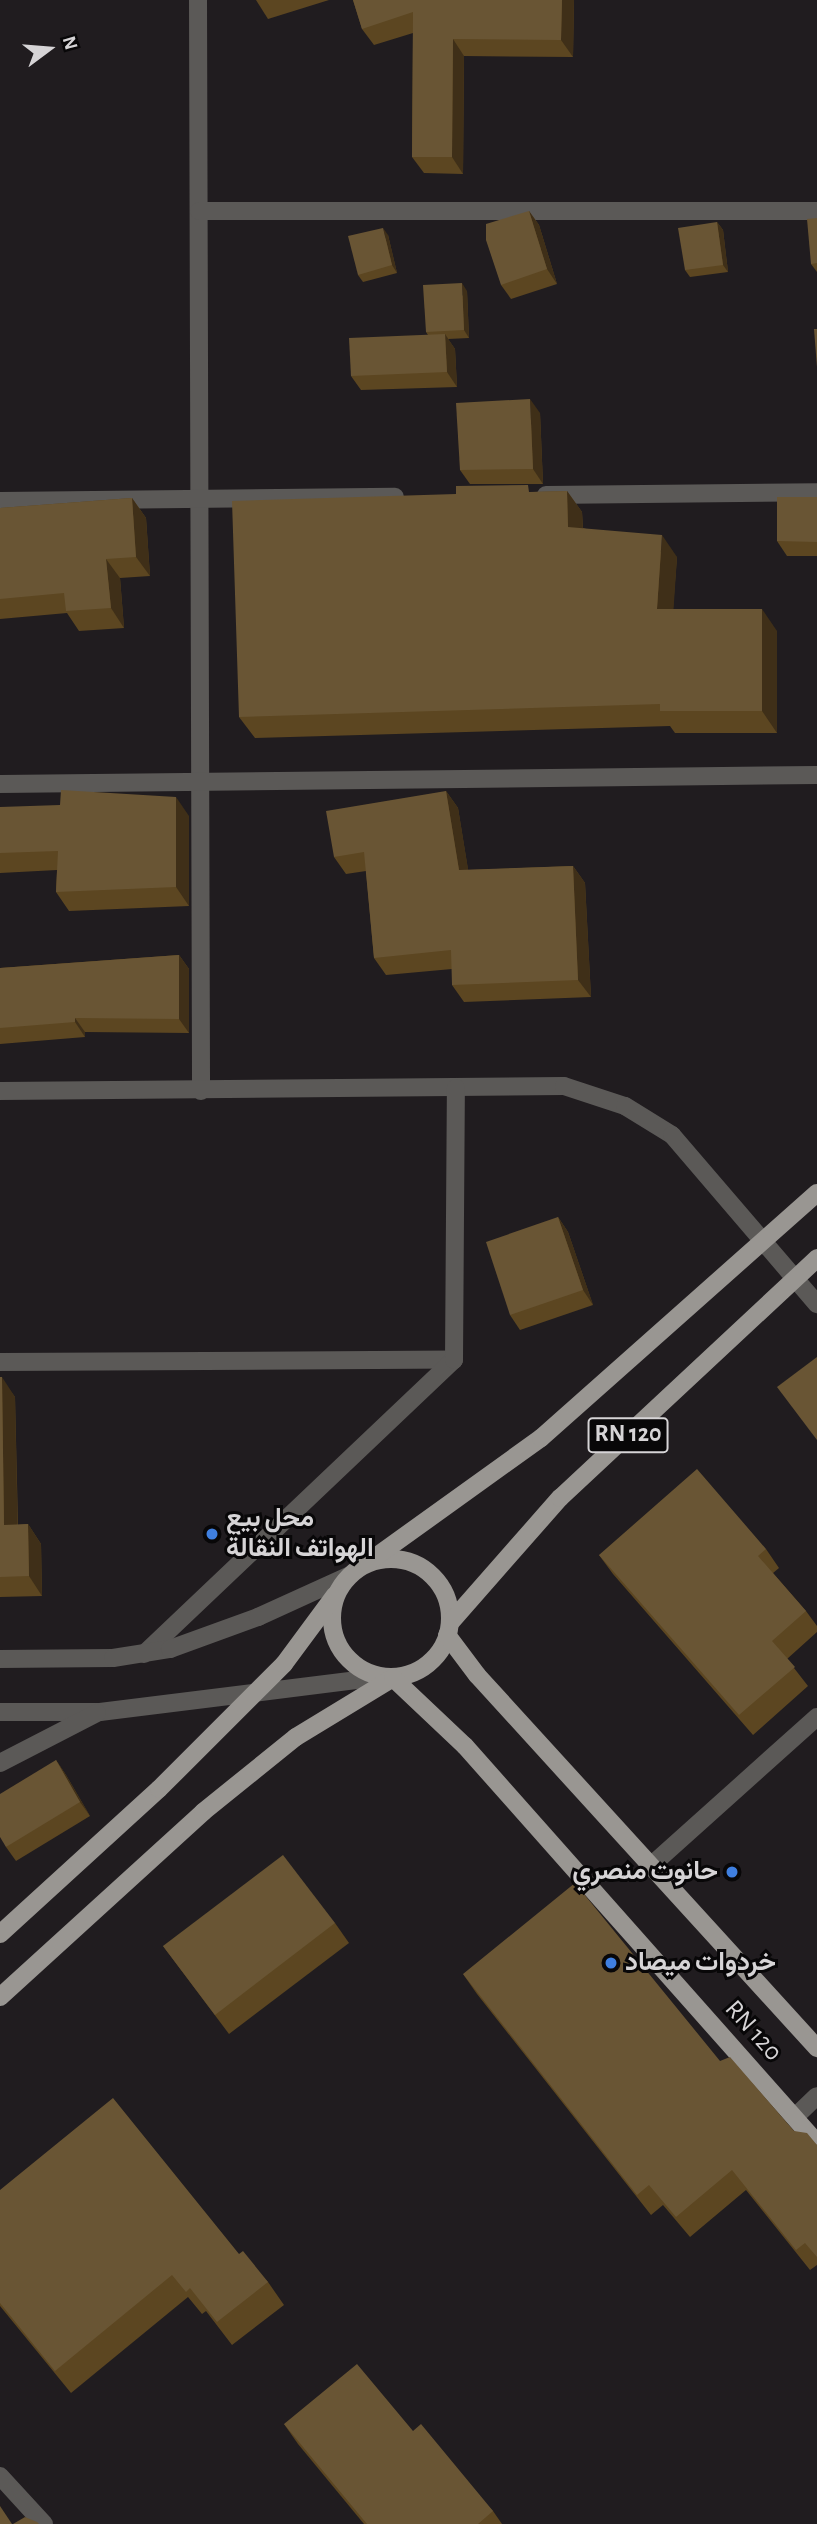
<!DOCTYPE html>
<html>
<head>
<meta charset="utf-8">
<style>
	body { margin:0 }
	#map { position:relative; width:817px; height:2524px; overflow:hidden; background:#201c1f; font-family:"Alegreya Sans",Vazirmatn,sans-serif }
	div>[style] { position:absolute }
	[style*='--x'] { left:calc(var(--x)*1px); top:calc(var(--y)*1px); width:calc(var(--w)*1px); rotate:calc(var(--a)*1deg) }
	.minor>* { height:18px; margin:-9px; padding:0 9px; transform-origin:9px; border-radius:9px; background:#5b5957 }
	.major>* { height:18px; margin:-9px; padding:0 9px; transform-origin:9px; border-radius:9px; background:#999692 }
	.major>.ring { margin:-9px; padding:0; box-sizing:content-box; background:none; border:18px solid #999692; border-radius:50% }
	.wall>* { inset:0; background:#5c4621 }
	.shaded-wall>* { inset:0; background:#3f2f18 }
	.building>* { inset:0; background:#695534 }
	.dots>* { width:19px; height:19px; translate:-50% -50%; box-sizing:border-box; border:4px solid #080708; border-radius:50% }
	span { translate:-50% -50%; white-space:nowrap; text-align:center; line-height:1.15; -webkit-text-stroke:6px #080708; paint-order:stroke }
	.shield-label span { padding:2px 5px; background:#080708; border:2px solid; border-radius:5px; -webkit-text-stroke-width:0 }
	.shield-label { font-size:24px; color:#d6d4d6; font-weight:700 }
	.poi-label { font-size:26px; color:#d6d4d6; font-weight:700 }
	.left { translate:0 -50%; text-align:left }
	.right { translate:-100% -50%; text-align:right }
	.street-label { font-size:26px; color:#d6d4d6 }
	.north { position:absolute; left:14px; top:14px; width:70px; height:70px; -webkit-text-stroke:5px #080708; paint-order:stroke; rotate:74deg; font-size:19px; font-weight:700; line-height:28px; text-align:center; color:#d6d4d6 }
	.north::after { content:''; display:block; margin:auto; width:24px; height:32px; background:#d6d4d6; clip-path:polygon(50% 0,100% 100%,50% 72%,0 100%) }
</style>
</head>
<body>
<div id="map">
	<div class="minor">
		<i style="--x:198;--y:0;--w:1091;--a:89.84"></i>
		<i style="--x:199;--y:211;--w:618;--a:0"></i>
		<i style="--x:546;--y:495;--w:271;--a:-0.6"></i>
		<i style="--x:0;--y:501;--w:395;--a:-0.6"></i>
		<i style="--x:0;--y:784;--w:817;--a:-0.63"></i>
		<i style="--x:0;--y:1091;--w:564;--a:-0.51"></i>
		<i style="--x:564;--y:1086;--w:64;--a:18.2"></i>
		<i style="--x:625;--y:1106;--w:55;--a:31.7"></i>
		<i style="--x:672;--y:1135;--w:223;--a:49.4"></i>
		<i style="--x:0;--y:1362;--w:454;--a:-0.3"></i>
		<i style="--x:144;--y:1654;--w:427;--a:-43.5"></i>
		<i style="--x:454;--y:1360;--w:272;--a:-89.6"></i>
		<i style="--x:0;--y:1659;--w:113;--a:-0.5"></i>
		<i style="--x:113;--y:1658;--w:58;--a:-9"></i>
		<i style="--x:170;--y:1649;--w:94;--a:-20"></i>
		<i style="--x:258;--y:1617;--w:101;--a:-24.5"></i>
		<i style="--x:0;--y:1712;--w:100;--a:0"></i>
		<i style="--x:100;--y:1712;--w:282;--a:-7.1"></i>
		<i style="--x:0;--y:1763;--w:109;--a:-27.3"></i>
		<i style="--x:653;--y:1864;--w:220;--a:-41.9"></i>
		<i style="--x:795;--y:2117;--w:30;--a:-44"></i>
		<i style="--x:0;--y:2476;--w:65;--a:47.5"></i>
	</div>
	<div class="major">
		<i class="ring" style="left:332px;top:1559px;width:100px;height:100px"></i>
		<i style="--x:367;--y:1563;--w:214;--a:-35.7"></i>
		<i style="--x:541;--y:1438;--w:369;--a:-41.6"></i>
		<i style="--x:450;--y:1623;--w:167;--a:-48.7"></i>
		<i style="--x:560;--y:1498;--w:352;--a:-43"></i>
		<i style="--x:447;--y:1635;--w:50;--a:53.1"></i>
		<i style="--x:477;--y:1675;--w:505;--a:47.65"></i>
		<i style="--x:0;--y:1934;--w:215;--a:-42.4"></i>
		<i style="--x:159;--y:1789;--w:177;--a:-45"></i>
		<i style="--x:284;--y:1664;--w:86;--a:-53.5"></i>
		<i style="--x:0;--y:1997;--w:275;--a:-42.3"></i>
		<i style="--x:203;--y:1812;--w:119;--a:-38.9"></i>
		<i style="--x:296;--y:1737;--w:114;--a:-31.3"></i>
		<i style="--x:393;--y:1678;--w:99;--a:43.4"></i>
		<i style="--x:465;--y:1746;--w:531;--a:48.44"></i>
	</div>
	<div class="wall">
		<i style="clip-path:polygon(256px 0,329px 0,268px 19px)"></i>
		<i style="clip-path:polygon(353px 0,574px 0,573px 57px,464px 56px,463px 174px,424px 173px,412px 157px,413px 33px,374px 45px,362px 29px)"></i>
		<i style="clip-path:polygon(529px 211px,539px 225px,557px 284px,511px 299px,501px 285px)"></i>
		<i style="clip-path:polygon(817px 218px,817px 272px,811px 264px)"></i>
		<i style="clip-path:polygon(717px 222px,723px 230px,728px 272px,690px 277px,685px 270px)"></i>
		<i style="clip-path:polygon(388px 235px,397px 273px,363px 282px,358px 275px)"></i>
		<i style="clip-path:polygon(467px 291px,469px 338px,448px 339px,455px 349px,457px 387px,361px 390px,351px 376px,428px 335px,426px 332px)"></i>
		<i style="clip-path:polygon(540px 413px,543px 484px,470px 484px,460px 470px)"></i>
		<i style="clip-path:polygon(567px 491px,582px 512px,583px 528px,677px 557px,673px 609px,777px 631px,777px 733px,675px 733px,670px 726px,255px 738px,239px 717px,533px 492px)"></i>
		<i style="clip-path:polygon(817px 497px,817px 556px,787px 556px,777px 541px)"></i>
		<i style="clip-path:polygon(132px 498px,146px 518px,150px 576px,120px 578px,124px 628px,79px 631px,67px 613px,0 619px,0 508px)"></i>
		<i style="clip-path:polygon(446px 791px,458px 808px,468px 870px,573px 866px,585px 883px,591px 997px,464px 1002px,452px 985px,452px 969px,386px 975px,374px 958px,366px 871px,346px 874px,334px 857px)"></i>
		<i style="clip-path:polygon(0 807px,189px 816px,189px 906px,69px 911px,56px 892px,57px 870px,0 873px)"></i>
		<i style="clip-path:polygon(179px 955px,189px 969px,189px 1033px,85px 1032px,85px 1037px,0 1044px,0 968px)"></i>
		<i style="clip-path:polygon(558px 1217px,568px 1232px,593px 1305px,520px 1330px,510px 1315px)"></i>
		<i style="clip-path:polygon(0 1377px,15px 1397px,18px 1525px,28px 1524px,41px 1544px,42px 1596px,0 1597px)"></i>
		<i style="clip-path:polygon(766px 1549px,779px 1568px,773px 1573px,806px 1611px,817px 1626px,817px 1632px,787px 1659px,808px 1686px,753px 1735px,613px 1574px,599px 1555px)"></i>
		<i style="clip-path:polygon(56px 1760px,66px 1775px,90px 1816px,16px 1861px,6px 1847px)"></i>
		<i style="clip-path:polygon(335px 1923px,349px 1943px,229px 2034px,163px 1946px)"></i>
		<i style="clip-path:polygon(463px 1974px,720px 2061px,794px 2131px,817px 2145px,817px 2265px,810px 2270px,746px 2190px,690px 2237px,663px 2205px,651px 2215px,477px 1994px)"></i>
		<i style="clip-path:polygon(0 2190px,239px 2254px,268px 2282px,284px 2305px,232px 2345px,206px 2311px,202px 2314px,188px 2297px,71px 2393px,0 2306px)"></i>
		<i style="clip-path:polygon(284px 2424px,413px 2431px,493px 2511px,502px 2524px,364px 2524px,298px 2444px)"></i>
	</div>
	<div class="shaded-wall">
		<i style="clip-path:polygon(562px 0,574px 0,573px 57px,561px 40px)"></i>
		<i style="clip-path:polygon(453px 39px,464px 56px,463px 174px,452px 157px)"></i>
		<i style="clip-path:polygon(529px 211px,539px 225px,557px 284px,547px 269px)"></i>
		<i style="clip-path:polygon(717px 222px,723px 230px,728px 272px,723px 265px)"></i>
		<i style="clip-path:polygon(383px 228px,388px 235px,397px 273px,392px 265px)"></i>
		<i style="clip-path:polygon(462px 283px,467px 291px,469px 338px,464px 330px)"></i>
		<i style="clip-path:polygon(445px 334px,455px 349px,457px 387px,447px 372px)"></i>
		<i style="clip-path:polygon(530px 399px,540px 413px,543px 484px,533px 469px)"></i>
		<i style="clip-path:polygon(567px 491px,582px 512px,584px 549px,568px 527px)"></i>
		<i style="clip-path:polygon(132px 498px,146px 518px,150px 576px,136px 557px)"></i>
		<i style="clip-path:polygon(662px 535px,677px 557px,672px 631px,657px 609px)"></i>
		<i style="clip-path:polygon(106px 559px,120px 578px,124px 628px,111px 608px)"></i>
		<i style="clip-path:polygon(762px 609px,777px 631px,777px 733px,762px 711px)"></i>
		<i style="clip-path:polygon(446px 791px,458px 808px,471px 887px,459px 870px)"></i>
		<i style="clip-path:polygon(176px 797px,189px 816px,189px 906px,176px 887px)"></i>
		<i style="clip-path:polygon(573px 866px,585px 883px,591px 997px,578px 980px)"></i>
		<i style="clip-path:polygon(179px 955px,189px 969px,189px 1033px,179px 1019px)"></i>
		<i style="clip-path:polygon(75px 1018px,85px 1032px,85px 1037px,75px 1022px)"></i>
		<i style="clip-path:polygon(558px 1217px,568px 1232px,593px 1305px,583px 1290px)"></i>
		<i style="clip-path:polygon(2px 1377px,15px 1397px,18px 1544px,4px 1525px)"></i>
		<i style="clip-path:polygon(28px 1524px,41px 1544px,42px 1596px,29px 1576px)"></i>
		<i style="clip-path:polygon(56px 1760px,66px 1775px,90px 1816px,80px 1802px)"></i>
	</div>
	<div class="building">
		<i style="clip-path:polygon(353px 0,562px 0,561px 40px,453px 39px,452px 157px,412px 157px,413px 12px,362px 29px)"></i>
		<i style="clip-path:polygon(529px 211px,547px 269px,501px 285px,486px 240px,486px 224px)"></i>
		<i style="clip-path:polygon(817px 218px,817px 263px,811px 264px,807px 219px)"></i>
		<i style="clip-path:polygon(717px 222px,723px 265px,685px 270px,678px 228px)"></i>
		<i style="clip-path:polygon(383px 228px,392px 265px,358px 275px,348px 236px)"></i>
		<i style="clip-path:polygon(462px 283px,464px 330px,426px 332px,423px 285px)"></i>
		<i style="clip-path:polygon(814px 329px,817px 329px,817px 367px)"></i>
		<i style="clip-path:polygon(445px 334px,447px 372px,351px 376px,349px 338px)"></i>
		<i style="clip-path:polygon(530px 399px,533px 469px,460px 470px,456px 403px)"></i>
		<i style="clip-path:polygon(528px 485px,529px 492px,567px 491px,568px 527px,662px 535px,657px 609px,762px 609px,762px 711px,660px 711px,660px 704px,239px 717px,232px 501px,456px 494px,456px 486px)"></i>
		<i style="clip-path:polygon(777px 497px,817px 497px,817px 542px,777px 541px)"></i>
		<i style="clip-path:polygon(132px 498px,136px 557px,106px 559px,111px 608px,66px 611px,64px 593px,0 599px,0 508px)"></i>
		<i style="clip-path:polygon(61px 790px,176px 797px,176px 887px,56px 892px,58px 851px,0 853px,0 807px,60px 805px)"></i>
		<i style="clip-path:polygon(446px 791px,459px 870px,573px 866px,578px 980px,452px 985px,451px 950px,374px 958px,364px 852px,334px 857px,326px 811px)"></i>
		<i style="clip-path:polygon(179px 955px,179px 1019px,75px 1018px,75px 1022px,0 1028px,0 968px)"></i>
		<i style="clip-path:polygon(558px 1217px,583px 1290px,510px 1315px,486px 1242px)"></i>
		<i style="clip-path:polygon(817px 1357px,817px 1440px,777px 1387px)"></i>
		<i style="clip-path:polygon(0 1377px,2px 1377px,4px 1525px,28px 1524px,29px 1576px,0 1577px)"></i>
		<i style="clip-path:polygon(697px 1469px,766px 1549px,758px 1556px,806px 1611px,772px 1641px,795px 1667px,739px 1715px,599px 1555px)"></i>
		<i style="clip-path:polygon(56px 1760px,80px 1802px,6px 1847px,0 1837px,0 1794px)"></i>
		<i style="clip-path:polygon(283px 1855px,335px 1923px,215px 2015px,163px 1946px)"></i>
		<i style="clip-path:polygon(575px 1883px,720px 2061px,730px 2057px,794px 2131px,807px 2133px,817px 2145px,817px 2257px,805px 2243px,796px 2250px,732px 2170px,676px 2217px,649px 2185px,637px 2195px,463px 1974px)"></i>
		<i style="clip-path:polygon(113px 2098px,239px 2254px,243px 2251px,268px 2282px,217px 2322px,190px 2288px,186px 2292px,172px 2275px,55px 2371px,0 2303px,0 2190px)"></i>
		<i style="clip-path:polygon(357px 2364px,413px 2431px,421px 2424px,493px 2511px,478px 2524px,367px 2524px,284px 2424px)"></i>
		<i style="clip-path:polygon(0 2506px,12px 2524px,0 2524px)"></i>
		<i style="clip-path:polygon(25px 2517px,37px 2522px,39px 2524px,13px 2524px)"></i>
	</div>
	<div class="dots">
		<i style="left:212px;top:1534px;background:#3f7fe0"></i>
		<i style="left:732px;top:1872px;background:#3f7fe0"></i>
		<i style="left:611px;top:1963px;background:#3f7fe0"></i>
	</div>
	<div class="shield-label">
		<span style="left:628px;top:1435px">RN 120</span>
	</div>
	<div class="poi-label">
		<span class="left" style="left:226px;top:1534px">محل بيع<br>الهواتف النقالة</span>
		<span class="right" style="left:718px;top:1872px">حانوت منصري</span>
		<span class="left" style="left:625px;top:1963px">خردوات ميصاد</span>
	</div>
	<div class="street-label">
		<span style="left:753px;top:2031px;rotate:48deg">RN 120</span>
	</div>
	<div class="north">N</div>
</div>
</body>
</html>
